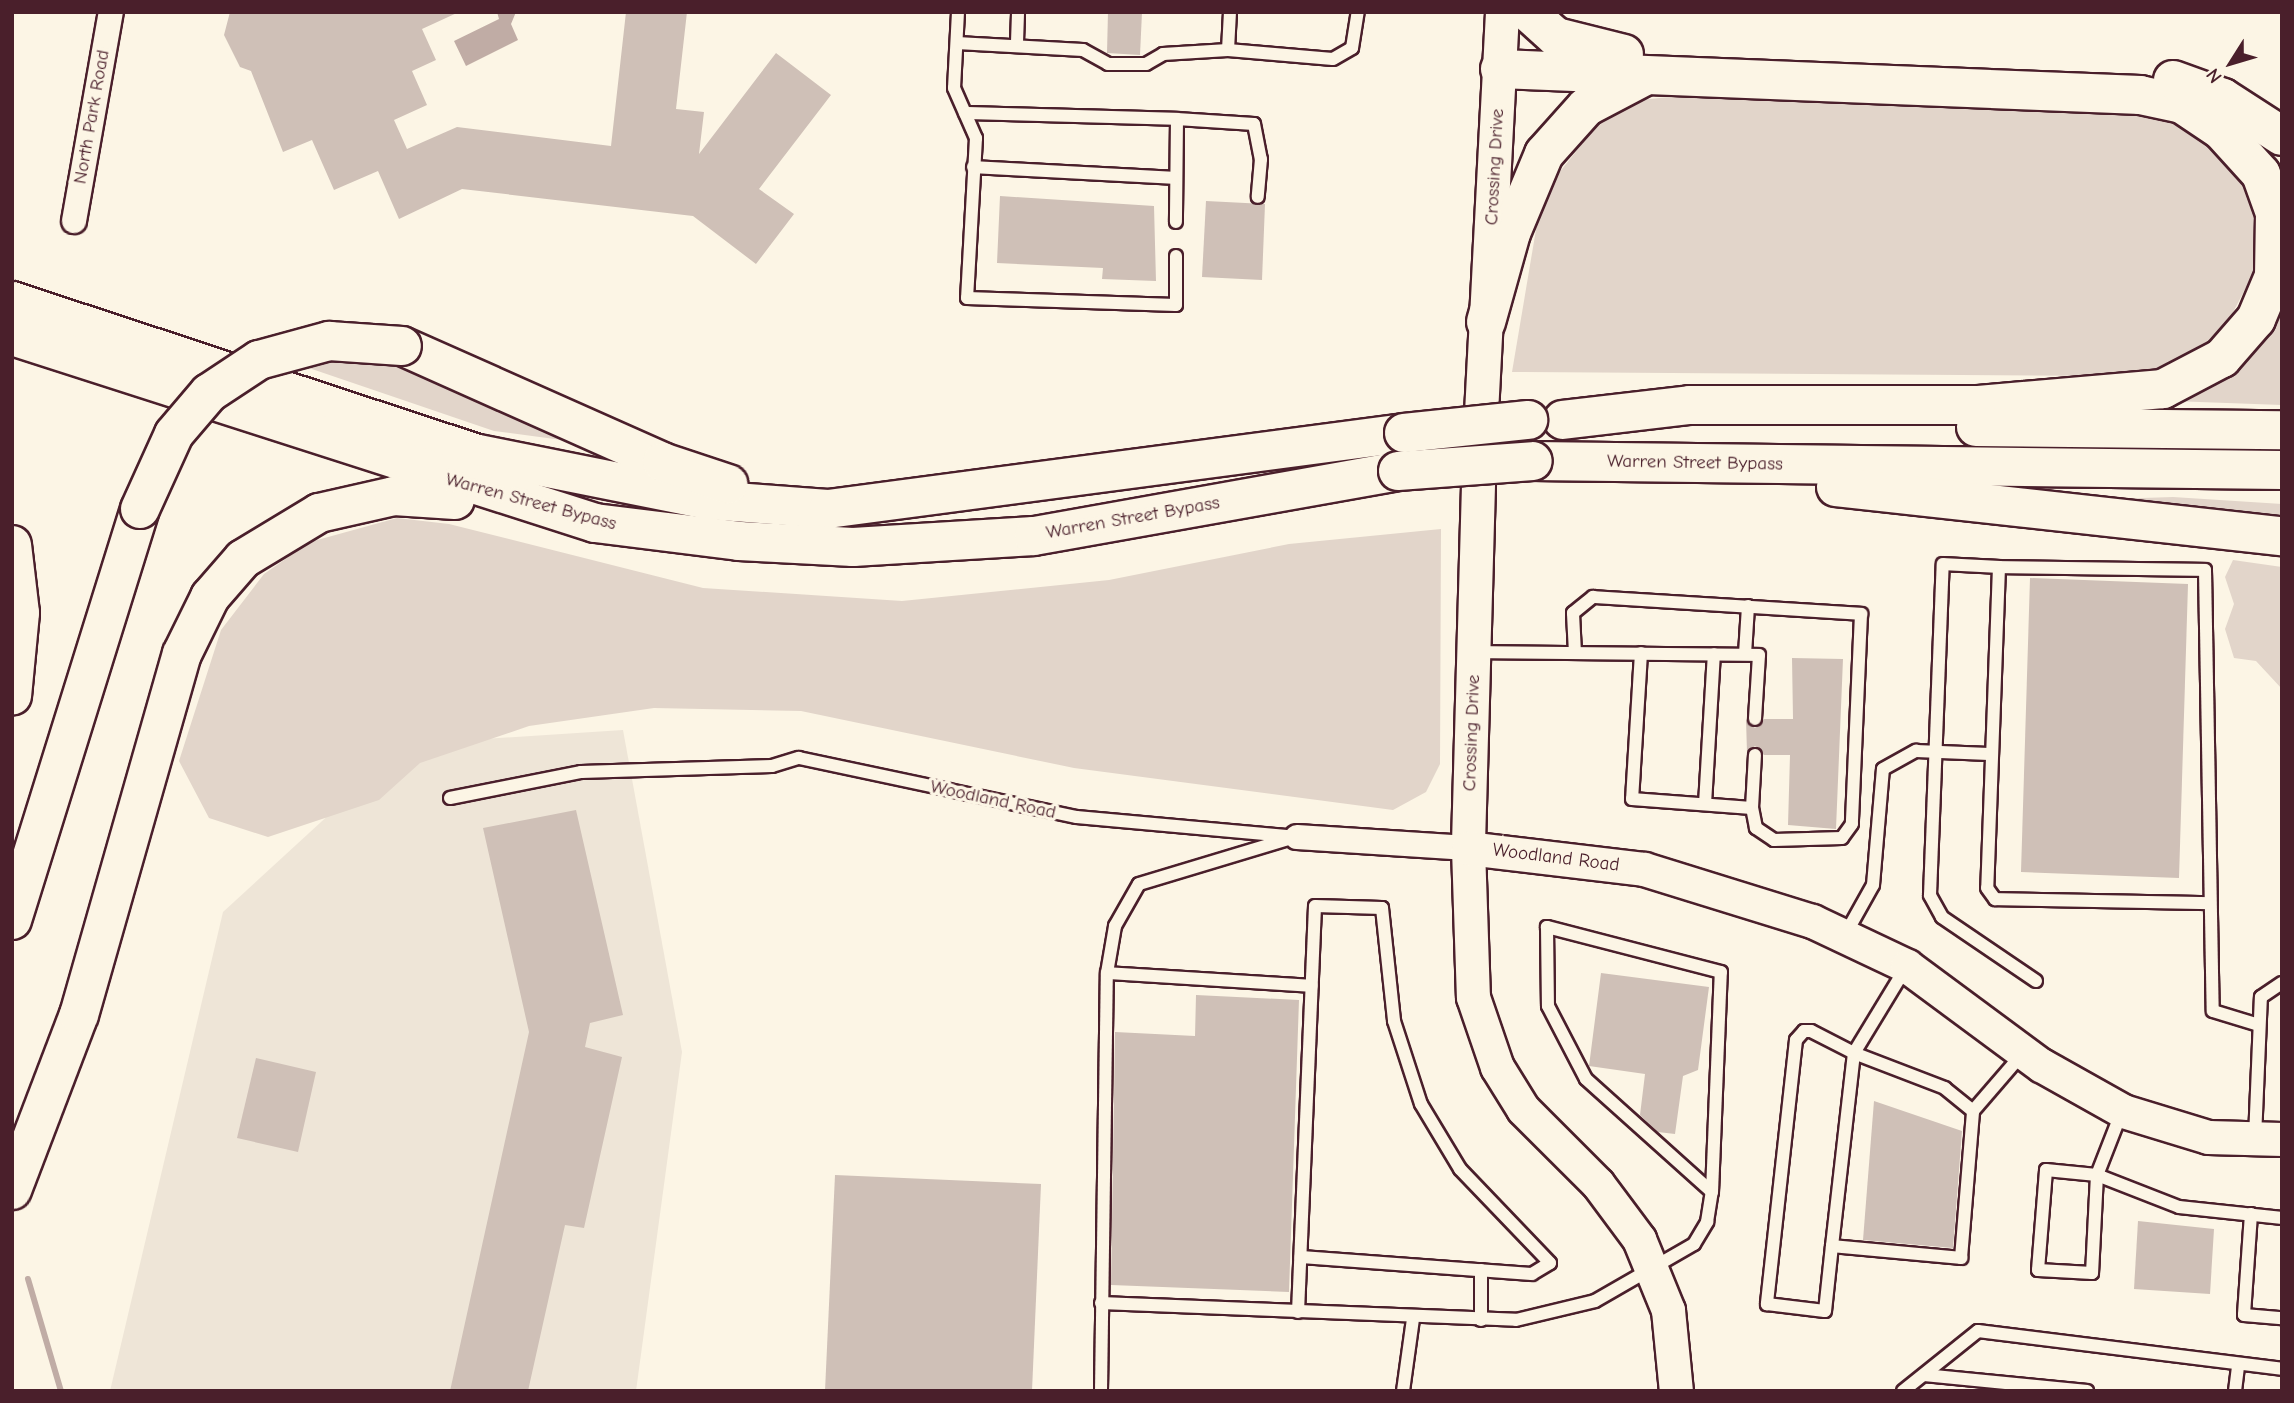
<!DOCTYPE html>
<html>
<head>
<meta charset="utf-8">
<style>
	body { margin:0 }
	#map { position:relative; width:2294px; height:1403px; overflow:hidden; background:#fcf5e5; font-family:"Comic Neue",sans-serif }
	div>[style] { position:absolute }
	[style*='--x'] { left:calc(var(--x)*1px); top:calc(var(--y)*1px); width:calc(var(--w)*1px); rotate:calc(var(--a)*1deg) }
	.built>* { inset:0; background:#eee5d7 }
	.green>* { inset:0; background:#e2d5ca }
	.water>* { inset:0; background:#c0aca5 }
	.stream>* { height:6px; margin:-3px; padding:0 3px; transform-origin:3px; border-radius:3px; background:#c0aca5 }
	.building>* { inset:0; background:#cfc0b7 }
	.roads { filter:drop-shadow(2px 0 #4a1f2b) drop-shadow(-2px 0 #4a1f2b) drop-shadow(0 2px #4a1f2b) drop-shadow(0 -2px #4a1f2b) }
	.lane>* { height:12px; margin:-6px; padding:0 6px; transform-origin:6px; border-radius:6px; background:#fcf5e5 }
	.street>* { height:24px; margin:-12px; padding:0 12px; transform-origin:12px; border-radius:12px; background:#fcf5e5 }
	.secondary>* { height:33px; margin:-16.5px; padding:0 16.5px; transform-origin:16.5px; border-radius:16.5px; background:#fcf5e5 }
	.highway>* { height:38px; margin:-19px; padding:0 19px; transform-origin:19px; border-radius:19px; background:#fcf5e5 }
	.bridges { filter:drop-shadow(2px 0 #4a1f2b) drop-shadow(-2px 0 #4a1f2b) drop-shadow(0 2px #4a1f2b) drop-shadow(0 -2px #4a1f2b) }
	.highway-bridge>* { height:38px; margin:-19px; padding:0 19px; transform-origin:19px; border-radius:19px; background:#fcf5e5 }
	span { translate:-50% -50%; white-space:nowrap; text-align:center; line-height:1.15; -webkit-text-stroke:7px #fcf5e5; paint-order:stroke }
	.street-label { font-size:19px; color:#4a1f2b }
	.frame { position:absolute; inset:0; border:14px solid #4a1f2b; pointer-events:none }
	.north { position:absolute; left:2196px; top:28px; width:70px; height:70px; -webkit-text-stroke:5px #fcf5e5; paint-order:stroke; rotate:233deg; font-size:19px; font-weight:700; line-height:28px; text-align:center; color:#4a1f2b }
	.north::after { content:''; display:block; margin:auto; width:24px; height:32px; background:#4a1f2b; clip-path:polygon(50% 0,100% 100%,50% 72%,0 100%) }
</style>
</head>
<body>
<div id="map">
	<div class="built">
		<i style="clip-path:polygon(623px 730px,682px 1052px,636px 1391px,110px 1391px,223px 912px,406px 744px)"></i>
	</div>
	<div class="green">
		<i style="clip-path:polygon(1679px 96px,2072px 106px,2174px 120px,2235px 167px,2252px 201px,2257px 266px,2225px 328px,2204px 348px,2169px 367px,2127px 376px,1512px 372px,1542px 194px,1602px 119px,1640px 100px)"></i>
		<i style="clip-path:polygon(2282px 303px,2282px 405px,2172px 401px)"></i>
		<i style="clip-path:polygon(334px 359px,416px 367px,559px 431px,562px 440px,494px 431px,306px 367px)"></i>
		<i style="clip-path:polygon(2173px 497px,2282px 504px,2282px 521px,2081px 500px)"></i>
		<i style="clip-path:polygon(397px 518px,449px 524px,703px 588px,902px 601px,1109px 580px,1289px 544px,1441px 529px,1440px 764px,1426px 792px,1393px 810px,1074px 768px,801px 711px,654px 708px,529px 726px,420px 763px,379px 800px,268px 837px,209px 818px,179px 761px,221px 630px,264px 574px,310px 542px)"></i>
		<i style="clip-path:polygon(2233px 560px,2282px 567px,2282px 689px,2256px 661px,2234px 658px,2225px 629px,2234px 604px,2225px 577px)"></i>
	</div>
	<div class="water">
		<i style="clip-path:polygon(497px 12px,516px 12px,511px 24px,518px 40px,466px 66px,454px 41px,499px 19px)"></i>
	</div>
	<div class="stream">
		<i style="--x:28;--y:1279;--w:117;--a:73.6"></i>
	</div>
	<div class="building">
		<i style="clip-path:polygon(230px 12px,459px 12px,422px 29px,436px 60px,412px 71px,427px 105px,394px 120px,407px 149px,457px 127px,611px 146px,626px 12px,687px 12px,676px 109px,704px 112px,699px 154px,776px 53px,831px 95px,759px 189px,794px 214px,756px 264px,693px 216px,462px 189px,399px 219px,378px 171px,334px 190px,312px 140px,283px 152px,251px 71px,240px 67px,224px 35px)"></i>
		<i style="clip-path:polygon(1108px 12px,1142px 12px,1140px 55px,1107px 53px)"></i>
		<i style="clip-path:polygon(1000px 196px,1154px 206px,1156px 281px,1102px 279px,1103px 268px,997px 263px)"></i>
		<i style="clip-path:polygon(1206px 201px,1265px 204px,1262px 280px,1202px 277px)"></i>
		<i style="clip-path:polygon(2030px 578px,2188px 584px,2179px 878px,2021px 872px)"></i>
		<i style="clip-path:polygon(1792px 658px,1843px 659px,1836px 829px,1788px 825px,1790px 755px,1764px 755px,1755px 746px,1747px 753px,1746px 719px,1755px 728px,1764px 719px,1793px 719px)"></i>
		<i style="clip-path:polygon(576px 810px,623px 1015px,590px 1023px,585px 1047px,622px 1057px,584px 1228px,565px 1225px,528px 1391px,450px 1391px,529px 1032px,483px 828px)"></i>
		<i style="clip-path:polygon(1601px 973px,1709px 987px,1698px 1070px,1683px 1076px,1675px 1134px,1658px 1132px,1640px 1115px,1645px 1074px,1589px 1066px)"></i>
		<i style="clip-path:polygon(1196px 995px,1299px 1000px,1289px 1292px,1111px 1285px,1115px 1032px,1195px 1036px)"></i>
		<i style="clip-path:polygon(256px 1058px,316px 1072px,298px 1152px,237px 1138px)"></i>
		<i style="clip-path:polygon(1874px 1101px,1962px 1131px,1953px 1248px,1863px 1240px)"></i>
		<i style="clip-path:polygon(835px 1175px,1041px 1184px,1032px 1391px,825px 1391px)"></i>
		<i style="clip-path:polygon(2138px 1221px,2214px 1229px,2210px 1294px,2134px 1289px)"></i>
	</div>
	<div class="roads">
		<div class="lane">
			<i style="--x:958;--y:12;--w:76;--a:93"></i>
			<i style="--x:954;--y:88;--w:55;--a:66.3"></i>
			<i style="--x:976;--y:138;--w:160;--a:93.2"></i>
			<i style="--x:967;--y:298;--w:209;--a:1.9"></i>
			<i style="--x:1176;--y:305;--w:49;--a:-90"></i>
			<i style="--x:1017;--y:42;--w:30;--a:-88"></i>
			<i style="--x:957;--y:43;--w:126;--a:3.2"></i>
			<i style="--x:1083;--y:50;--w:29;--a:29"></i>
			<i style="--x:1108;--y:64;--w:38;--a:0"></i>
			<i style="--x:1146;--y:64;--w:20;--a:-30"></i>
			<i style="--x:1163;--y:54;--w:65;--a:-3.5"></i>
			<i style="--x:1228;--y:50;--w:105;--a:4.9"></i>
			<i style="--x:1333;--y:59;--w:22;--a:-30"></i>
			<i style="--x:1352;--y:48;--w:36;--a:-81"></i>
			<i style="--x:1228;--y:50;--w:38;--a:-87"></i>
			<i style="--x:965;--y:113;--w:212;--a:1.6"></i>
			<i style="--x:1177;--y:119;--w:103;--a:90.6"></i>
			<i style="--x:1177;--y:119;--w:77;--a:3.7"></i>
			<i style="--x:1254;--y:124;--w:36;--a:79"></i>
			<i style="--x:1261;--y:159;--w:38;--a:95"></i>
			<i style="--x:973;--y:167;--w:203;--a:3.1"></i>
			<i style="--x:1999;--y:567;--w:206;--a:0.8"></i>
			<i style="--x:2205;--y:570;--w:441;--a:89"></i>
			<i style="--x:2213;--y:1011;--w:48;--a:16.9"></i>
			<i style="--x:1474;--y:652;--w:285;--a:0.6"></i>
			<i style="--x:1759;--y:655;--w:64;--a:93.6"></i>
			<i style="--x:1575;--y:653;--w:40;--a:-92.9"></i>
			<i style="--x:1573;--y:613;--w:26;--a:-39"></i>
			<i style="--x:1593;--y:597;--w:269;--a:3.6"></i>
			<i style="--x:1861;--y:614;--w:210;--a:92.5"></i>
			<i style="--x:1852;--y:824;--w:17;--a:126"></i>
			<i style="--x:1842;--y:838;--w:68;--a:178.3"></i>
			<i style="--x:1774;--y:840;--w:22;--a:-146"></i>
			<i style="--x:1756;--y:828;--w:20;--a:-101"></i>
			<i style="--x:1641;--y:653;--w:146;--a:93.5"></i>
			<i style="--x:1632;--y:799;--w:120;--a:4.3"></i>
			<i style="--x:1752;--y:808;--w:53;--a:-86.8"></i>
			<i style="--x:1745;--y:654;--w:48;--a:-86.4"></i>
			<i style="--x:450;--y:798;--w:134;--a:-11.2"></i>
			<i style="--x:581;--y:772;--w:191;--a:-1.8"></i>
			<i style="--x:772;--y:766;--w:28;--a:-17"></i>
			<i style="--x:799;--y:758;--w:284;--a:12"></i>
			<i style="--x:1077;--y:817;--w:221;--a:5.2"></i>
			<i style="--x:1705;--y:804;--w:150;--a:-86.6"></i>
			<i style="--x:1845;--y:935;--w:57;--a:-60.8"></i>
			<i style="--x:1873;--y:885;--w:116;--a:-85.1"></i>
			<i style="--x:1883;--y:769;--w:38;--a:-29"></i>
			<i style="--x:1916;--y:751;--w:73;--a:2.4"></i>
			<i style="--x:1107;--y:973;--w:48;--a:-80.3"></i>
			<i style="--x:1115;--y:926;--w:48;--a:-60.3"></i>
			<i style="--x:1139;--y:884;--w:156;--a:-16.8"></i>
			<i style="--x:2036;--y:981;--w:114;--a:-145.8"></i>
			<i style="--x:1942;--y:917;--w:25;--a:-119"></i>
			<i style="--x:1930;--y:895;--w:331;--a:-87.8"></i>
			<i style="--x:1943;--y:564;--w:56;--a:3.1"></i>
			<i style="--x:1999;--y:567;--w:321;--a:92.1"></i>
			<i style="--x:1987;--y:888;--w:14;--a:54"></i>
			<i style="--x:1995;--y:899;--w:212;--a:1.1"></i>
			<i style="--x:1973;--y:1111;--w:77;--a:-49.2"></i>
			<i style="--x:2122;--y:1111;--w:69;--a:111.3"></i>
			<i style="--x:2097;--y:1175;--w:98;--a:92.9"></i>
			<i style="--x:2092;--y:1273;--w:54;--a:-176.8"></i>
			<i style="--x:2038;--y:1270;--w:100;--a:-85.4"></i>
			<i style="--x:2046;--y:1170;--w:51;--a:5.6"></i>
			<i style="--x:2097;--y:1175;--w:88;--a:21.3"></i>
			<i style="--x:2179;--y:1207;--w:104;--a:6.1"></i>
			<i style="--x:2255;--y:1138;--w:141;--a:-87.6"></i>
			<i style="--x:2261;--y:997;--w:25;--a:-34"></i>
			<i style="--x:2251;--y:1214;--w:101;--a:94"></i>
			<i style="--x:2244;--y:1315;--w:38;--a:5"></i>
			<i style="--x:1832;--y:1246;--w:130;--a:5.3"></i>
			<i style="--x:1961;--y:1258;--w:147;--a:-85.3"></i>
			<i style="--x:1973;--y:1111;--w:36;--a:-141"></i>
			<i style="--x:1945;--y:1088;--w:97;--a:-159"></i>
			<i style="--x:1854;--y:1053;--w:48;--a:-152.9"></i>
			<i style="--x:1811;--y:1031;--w:7;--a:180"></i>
			<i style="--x:1804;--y:1031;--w:12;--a:132"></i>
			<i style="--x:1796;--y:1040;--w:266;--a:96.3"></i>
			<i style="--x:1767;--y:1304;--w:58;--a:6.9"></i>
			<i style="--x:1825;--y:1311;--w:65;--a:-83.9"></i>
			<i style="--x:1832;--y:1246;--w:194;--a:-83.5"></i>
			<i style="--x:1854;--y:1053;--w:102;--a:-58.7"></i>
			<i style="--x:1101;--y:1303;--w:415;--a:2.3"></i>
			<i style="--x:1516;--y:1320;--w:81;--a:-13.5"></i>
			<i style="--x:1595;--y:1301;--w:114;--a:-29.9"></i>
			<i style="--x:1694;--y:1244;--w:26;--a:-59"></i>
			<i style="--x:1707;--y:1222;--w:30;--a:-81"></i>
			<i style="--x:1712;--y:1192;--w:220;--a:-87.7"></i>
			<i style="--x:1721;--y:972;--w:180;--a:-165.5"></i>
			<i style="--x:1547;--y:927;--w:79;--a:89.3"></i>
			<i style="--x:1548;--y:1006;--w:82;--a:62.5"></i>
			<i style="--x:1586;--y:1079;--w:169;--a:41.9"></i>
			<i style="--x:1298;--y:1312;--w:406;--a:-87.6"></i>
			<i style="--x:1315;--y:906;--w:67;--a:1.7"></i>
			<i style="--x:1382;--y:908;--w:114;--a:83.9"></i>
			<i style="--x:1394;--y:1021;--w:87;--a:72"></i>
			<i style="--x:1421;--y:1104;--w:76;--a:59"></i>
			<i style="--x:1460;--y:1169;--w:130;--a:46.2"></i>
			<i style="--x:1550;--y:1263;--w:21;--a:149"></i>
			<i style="--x:1532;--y:1274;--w:232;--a:-175.8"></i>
			<i style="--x:1481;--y:1320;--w:50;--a:-90"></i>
			<i style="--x:1924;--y:1375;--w:164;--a:5.6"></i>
			<i style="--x:1101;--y:1391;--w:418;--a:-89.2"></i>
			<i style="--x:1107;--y:973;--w:205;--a:3.6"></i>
			<i style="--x:1403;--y:1391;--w:73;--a:-82.1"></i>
			<i style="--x:1903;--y:1391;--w:96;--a:-38.7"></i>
			<i style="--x:1978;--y:1331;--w:306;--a:7.1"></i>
			<i style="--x:2235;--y:1391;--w:26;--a:-83"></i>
		</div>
		<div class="street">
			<i style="--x:74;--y:221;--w:212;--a:-80"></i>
			<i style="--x:1297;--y:837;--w:171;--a:3.7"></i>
		</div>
		<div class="secondary">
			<i style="--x:1502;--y:12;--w:438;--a:93"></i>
			<i style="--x:1479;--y:449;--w:399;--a:91.6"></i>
			<i style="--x:1468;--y:848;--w:149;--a:88.1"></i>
			<i style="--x:1473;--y:997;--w:74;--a:71.1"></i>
			<i style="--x:1497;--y:1067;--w:49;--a:58.2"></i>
			<i style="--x:1523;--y:1109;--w:106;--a:45"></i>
			<i style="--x:1598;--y:1184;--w:69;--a:53.3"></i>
			<i style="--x:1639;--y:1239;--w:77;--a:67.8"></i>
			<i style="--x:1668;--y:1310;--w:81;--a:84.4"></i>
			<i style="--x:1468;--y:848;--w:177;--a:6.8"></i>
			<i style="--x:1644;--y:869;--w:176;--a:17.2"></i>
			<i style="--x:1812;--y:921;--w:105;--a:25.3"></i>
			<i style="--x:1907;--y:966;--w:167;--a:36.5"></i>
			<i style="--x:2041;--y:1065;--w:94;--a:29.3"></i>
			<i style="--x:2123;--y:1111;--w:89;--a:17"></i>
			<i style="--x:2208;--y:1137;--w:74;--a:1.5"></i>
		</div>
		<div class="highway">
			<i style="--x:1528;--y:12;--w:38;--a:42"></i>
			<i style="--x:1556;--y:37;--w:70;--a:14"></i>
			<i style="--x:1500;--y:69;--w:641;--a:2.33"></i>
			<i style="--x:2140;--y:95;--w:43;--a:12.1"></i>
			<i style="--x:2182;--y:104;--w:47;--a:33.7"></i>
			<i style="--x:2221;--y:130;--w:59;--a:47.7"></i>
			<i style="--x:2261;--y:174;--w:41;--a:70.3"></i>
			<i style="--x:2275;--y:213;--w:63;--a:90.9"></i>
			<i style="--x:2274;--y:276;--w:47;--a:112.7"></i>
			<i style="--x:2256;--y:319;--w:52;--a:131.1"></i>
			<i style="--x:2222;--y:358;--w:67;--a:152.3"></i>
			<i style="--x:2163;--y:389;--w:188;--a:175.1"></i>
			<i style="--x:1976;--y:405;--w:286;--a:180"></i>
			<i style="--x:1690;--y:405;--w:128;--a:173.3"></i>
			<i style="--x:2173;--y:80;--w:53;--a:19.8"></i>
			<i style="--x:2223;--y:98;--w:70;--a:32.8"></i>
			<i style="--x:12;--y:301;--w:490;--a:18.2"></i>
			<i style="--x:478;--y:454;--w:235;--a:11.3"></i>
			<i style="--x:708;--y:500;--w:120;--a:4.3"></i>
			<i style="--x:828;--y:509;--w:581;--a:-7.52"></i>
			<i style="--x:1486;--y:322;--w:92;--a:-74.3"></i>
			<i style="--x:1511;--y:233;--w:86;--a:-67.3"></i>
			<i style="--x:1544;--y:154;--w:63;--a:-48.2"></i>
			<i style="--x:1586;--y:107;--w:64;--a:-27.8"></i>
			<i style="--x:12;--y:336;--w:612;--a:17.78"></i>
			<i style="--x:595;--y:523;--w:145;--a:7.1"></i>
			<i style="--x:739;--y:541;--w:114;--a:3"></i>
			<i style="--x:853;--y:547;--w:181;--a:-3.5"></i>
			<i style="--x:1034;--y:536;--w:370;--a:-10.1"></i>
			<i style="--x:402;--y:346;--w:285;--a:24"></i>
			<i style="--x:662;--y:462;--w:70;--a:18.4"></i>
			<i style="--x:1976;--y:427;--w:306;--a:0.6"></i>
			<i style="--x:1533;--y:461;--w:749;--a:0.69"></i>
			<i style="--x:1836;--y:487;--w:449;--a:6.3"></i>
			<i style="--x:12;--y:545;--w:68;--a:83.3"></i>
			<i style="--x:20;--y:613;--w:83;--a:95.5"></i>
			<i style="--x:12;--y:920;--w:430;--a:-72.7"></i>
			<i style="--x:12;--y:1190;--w:187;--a:-69.1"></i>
			<i style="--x:79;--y:1015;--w:375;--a:-74.1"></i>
			<i style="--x:182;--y:654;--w:64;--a:-63.8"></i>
			<i style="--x:210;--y:597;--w:50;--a:-49"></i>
			<i style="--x:243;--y:559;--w:89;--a:-31.2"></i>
			<i style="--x:319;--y:513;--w:77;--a:-12.8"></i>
			<i style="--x:394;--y:496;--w:61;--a:3.8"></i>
		</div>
	</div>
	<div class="bridges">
		<div class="highway-bridge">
			<i style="--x:1404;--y:433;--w:125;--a:-6"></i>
			<i style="--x:1398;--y:471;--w:135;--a:-4.2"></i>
			<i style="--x:140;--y:509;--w:82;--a:-65.6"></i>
			<i style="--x:174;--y:434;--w:54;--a:-49.5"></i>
			<i style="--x:209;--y:393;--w:60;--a:-33.4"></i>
			<i style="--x:259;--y:360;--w:73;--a:-15.2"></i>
			<i style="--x:329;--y:341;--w:73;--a:3.9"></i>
		</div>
	</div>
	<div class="street-label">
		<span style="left:92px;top:117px;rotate:-80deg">North Park Road</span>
		<span style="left:1495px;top:167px;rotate:-87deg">Crossing Drive</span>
		<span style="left:1695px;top:463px;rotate:1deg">Warren Street Bypass</span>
		<span style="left:531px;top:502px;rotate:15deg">Warren Street Bypass</span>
		<span style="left:1133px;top:518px;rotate:-10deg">Warren Street Bypass</span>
		<span style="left:1472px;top:733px;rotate:-88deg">Crossing Drive</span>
		<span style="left:993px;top:800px;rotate:12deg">Woodland Road</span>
		<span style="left:1556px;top:858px;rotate:7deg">Woodland Road</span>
	</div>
	<div class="frame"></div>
	<div class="north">N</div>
</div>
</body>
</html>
